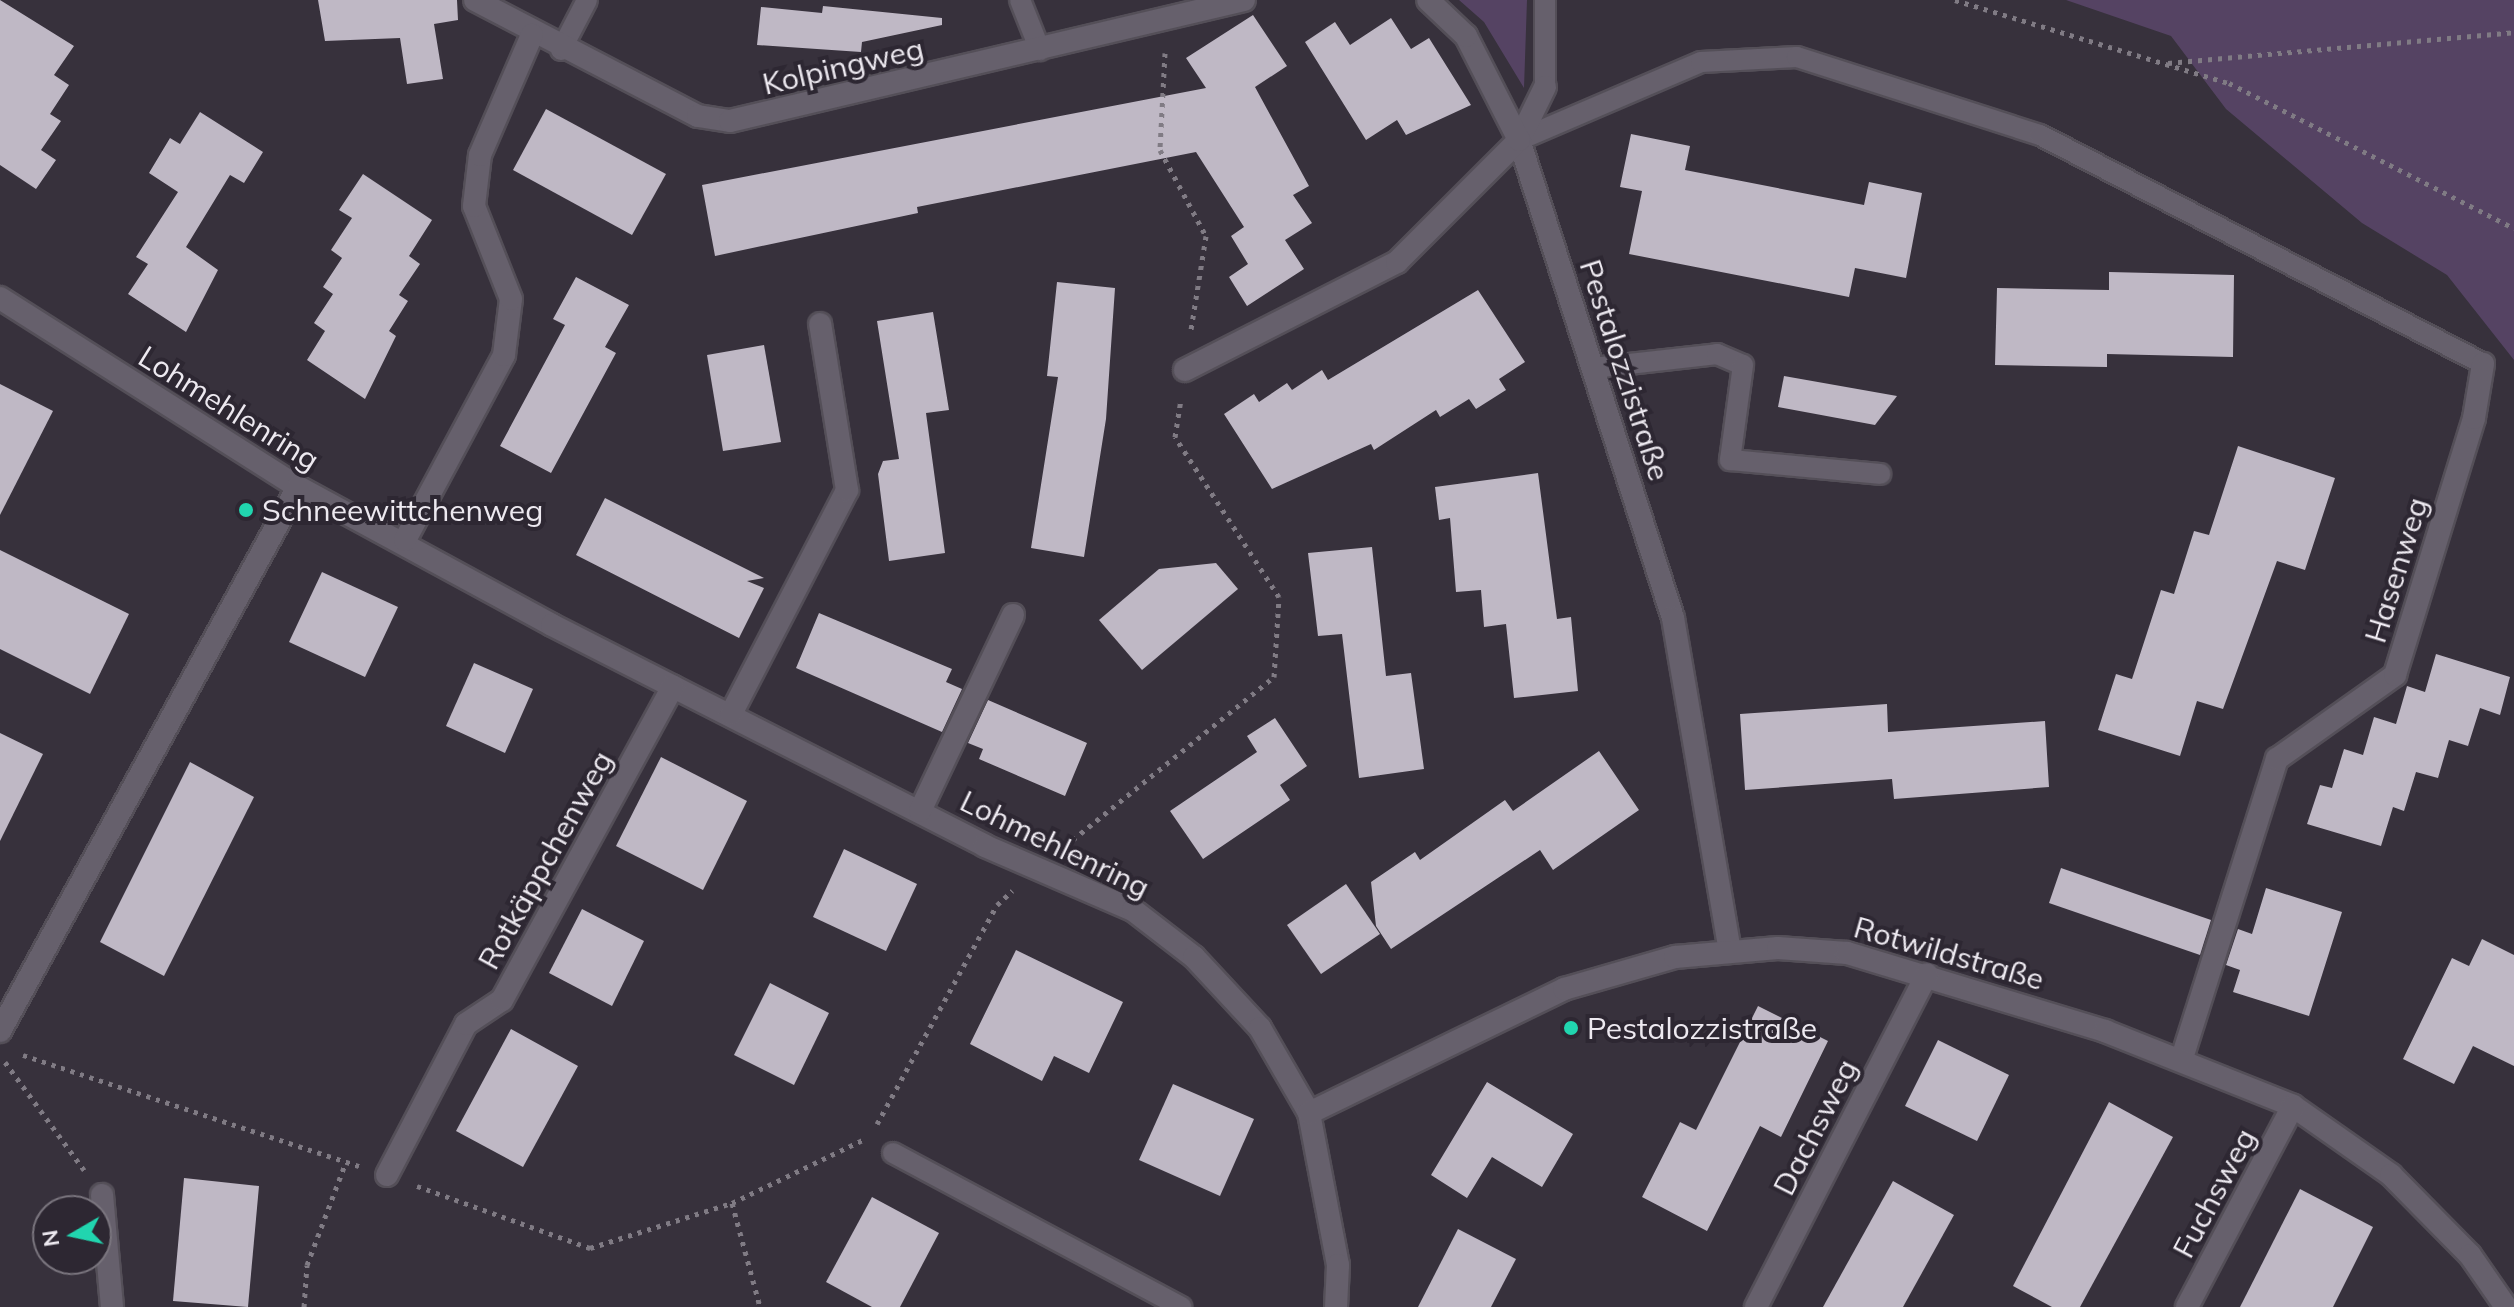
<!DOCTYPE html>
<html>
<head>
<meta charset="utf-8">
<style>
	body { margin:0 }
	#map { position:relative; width:2514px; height:1307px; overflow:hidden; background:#37313c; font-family:Mulish,sans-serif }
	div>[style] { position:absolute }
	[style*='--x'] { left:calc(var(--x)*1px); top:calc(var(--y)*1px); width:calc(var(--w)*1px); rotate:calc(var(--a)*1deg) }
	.green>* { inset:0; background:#554363 }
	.building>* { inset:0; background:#bfb8c5 }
	.path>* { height:5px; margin-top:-2.5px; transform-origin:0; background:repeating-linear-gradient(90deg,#807b84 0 4px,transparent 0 10px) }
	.roads { filter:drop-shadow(2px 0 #544f58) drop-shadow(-2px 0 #544f58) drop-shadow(0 2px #544f58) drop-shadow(0 -2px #544f58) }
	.service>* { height:20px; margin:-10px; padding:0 10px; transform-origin:10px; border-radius:10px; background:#66606c }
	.minor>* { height:22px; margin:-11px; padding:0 11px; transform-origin:11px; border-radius:11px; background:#66606c }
	.dots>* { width:22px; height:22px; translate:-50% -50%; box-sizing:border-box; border:4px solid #2d2732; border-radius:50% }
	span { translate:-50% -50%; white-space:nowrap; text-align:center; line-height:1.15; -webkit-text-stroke:8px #2d2732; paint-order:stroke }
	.street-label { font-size:30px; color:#ede9f0 }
	.poi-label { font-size:30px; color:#ede9f0 }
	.left { translate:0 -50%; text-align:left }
	.north { position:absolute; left:32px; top:1195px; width:80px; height:80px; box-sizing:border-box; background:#2d2732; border:2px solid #7a757e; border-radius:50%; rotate:261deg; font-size:22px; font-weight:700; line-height:32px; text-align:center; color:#ede9f0 }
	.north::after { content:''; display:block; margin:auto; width:28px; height:36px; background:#21d5af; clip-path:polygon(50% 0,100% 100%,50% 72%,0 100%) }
</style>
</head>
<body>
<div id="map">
	<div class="green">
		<i style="clip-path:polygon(1459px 0,1527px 0,1524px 88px,1484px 22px)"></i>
		<i style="clip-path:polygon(2066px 0,2514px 0,2514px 360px,2447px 275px,2362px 223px,2226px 109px,2171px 36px)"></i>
	</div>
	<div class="building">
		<i style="clip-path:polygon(0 0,74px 46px,54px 75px,69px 85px,50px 114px,61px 121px,41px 150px,56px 160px,36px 189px,0 165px)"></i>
		<i style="clip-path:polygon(318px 0,457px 0,458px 20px,434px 24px,443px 79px,407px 84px,400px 38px,325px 41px)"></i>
		<i style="clip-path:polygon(823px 6px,942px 18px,942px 25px,862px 42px,861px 52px,757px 45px,761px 7px,822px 13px)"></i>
		<i style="clip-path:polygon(1253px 15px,1287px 66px,1255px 87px,1309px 186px,1293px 195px,1312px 223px,1285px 240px,1304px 269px,1247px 306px,1229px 277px,1248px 264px,1231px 236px,1244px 227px,1196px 152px,917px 207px,918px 213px,715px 256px,702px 185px,1206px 88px,1186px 58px)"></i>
		<i style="clip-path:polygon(1391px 18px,1411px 49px,1429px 38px,1471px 105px,1406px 135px,1397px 120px,1366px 140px,1305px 42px,1335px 22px,1350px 45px)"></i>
		<i style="clip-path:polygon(546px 109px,666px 174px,632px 235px,513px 170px)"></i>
		<i style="clip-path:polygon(200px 112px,263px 152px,244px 183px,230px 175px,186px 247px,218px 270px,186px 332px,128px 294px,148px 264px,136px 257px,178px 192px,149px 173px,170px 138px,180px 144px)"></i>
		<i style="clip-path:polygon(1631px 134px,1690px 146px,1685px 170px,1864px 205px,1869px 182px,1922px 193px,1906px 278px,1855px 268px,1849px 297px,1629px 254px,1642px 191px,1620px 187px)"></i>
		<i style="clip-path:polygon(363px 174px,432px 220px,409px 256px,420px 264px,399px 295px,408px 301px,389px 331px,396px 336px,365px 399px,307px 360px,325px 331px,314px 323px,333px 294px,323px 287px,342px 258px,331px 250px,352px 218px,339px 210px)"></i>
		<i style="clip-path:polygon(2109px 272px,2234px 275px,2233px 357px,2107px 354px,2107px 367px,1995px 365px,1997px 288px,2109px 290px)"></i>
		<i style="clip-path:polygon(576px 277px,629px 305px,605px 347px,616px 353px,551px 473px,500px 446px,565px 325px,553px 319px)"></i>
		<i style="clip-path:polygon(1057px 282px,1115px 288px,1106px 419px,1084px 557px,1031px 548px,1058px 377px,1047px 376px)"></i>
		<i style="clip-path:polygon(1478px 290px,1525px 362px,1499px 379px,1506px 390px,1476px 409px,1469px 399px,1440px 417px,1436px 410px,1374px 450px,1371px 444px,1272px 489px,1224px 414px,1254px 394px,1259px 402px,1287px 383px,1292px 390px,1322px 370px,1328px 380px)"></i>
		<i style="clip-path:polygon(933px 312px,949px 410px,926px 413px,945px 553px,889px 561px,878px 474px,883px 461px,899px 459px,877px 321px)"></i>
		<i style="clip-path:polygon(764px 345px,781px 442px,723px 451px,707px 355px)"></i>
		<i style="clip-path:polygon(1784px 376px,1897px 396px,1875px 425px,1778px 407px)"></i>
		<i style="clip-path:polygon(0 384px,53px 411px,0 515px)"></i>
		<i style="clip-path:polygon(2238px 446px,2335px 478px,2305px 570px,2277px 561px,2223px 709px,2197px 701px,2180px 756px,2098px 730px,2116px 674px,2132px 679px,2161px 590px,2174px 594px,2194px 531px,2209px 535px)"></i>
		<i style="clip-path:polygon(1538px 473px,1557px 619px,1571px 617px,1578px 691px,1514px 698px,1506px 624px,1484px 627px,1481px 590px,1456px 592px,1450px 518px,1439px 520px,1435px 487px)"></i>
		<i style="clip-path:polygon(605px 498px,764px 578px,747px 581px,764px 588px,739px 638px,576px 555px)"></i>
		<i style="clip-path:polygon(1372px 547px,1386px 676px,1411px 673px,1424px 769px,1359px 778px,1342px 634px,1318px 636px,1308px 553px)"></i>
		<i style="clip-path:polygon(0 550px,129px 614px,90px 694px,0 649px)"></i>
		<i style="clip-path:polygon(1216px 563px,1238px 589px,1142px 670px,1099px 620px,1159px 569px)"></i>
		<i style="clip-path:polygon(322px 572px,398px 607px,365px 677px,289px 642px)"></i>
		<i style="clip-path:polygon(819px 613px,952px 669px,946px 682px,962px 689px,942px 732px,796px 668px)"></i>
		<i style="clip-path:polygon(2436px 654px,2510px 677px,2500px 715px,2480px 708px,2468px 746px,2449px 740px,2438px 778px,2416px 772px,2404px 811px,2393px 807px,2381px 846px,2307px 824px,2320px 785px,2332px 788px,2344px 749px,2363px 755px,2374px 717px,2396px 724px,2407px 686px,2425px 692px)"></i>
		<i style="clip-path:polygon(474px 663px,533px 689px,505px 753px,446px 726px)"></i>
		<i style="clip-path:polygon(988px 700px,1087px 743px,1065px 796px,979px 759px,983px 749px,968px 743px)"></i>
		<i style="clip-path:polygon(1887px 704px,1888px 732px,2045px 721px,2049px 787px,1894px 799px,1892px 779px,1745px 790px,1740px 714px)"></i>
		<i style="clip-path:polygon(1275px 718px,1307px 766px,1280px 785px,1290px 800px,1203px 859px,1170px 811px,1257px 752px,1247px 736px)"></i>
		<i style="clip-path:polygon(0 733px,43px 754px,0 841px)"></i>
		<i style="clip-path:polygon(1599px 751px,1639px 810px,1553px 870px,1540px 850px,1391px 949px,1376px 926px,1371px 882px,1415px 852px,1420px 860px,1505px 800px,1513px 811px)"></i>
		<i style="clip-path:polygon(661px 757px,747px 801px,703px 890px,616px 846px)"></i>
		<i style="clip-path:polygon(190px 762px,254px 797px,164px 976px,100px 942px)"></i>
		<i style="clip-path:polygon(844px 849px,917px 884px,886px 951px,813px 917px)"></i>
		<i style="clip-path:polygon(2061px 868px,2211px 920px,2200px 955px,2049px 903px)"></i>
		<i style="clip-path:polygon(1346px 884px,1380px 934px,1321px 974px,1287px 925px)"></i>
		<i style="clip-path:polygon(2266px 888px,2342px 912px,2309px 1016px,2233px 992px,2240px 970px,2226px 965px,2238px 929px,2252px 934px)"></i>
		<i style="clip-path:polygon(582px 909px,644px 941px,612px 1006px,549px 973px)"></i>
		<i style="clip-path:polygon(2482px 939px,2514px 955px,2514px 1066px,2473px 1046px,2454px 1084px,2403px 1059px,2452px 958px,2469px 966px)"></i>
		<i style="clip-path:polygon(1016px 950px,1123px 1002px,1089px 1073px,1054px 1056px,1042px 1081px,970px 1044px)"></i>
		<i style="clip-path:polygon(770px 983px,829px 1013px,794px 1085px,734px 1055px)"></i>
		<i style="clip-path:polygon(1758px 1006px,1828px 1041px,1781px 1137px,1760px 1126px,1707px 1231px,1642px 1197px,1680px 1122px,1696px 1130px)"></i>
		<i style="clip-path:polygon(511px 1029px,578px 1066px,523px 1167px,456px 1131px)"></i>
		<i style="clip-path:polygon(1938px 1040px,2009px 1075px,1977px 1141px,1905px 1106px)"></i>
		<i style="clip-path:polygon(1487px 1082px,1573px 1134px,1542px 1187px,1492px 1157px,1467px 1198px,1431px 1175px)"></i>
		<i style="clip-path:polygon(1173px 1084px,1254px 1119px,1220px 1196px,1139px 1160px)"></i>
		<i style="clip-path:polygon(2109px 1102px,2173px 1137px,2080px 1307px,2052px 1307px,2013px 1286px)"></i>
		<i style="clip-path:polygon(184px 1178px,259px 1186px,248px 1307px,173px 1301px)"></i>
		<i style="clip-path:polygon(1893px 1181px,1954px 1215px,1903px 1307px,1823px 1307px)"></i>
		<i style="clip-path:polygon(2300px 1189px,2373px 1227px,2333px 1307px,2240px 1307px)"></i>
		<i style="clip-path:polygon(872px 1197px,939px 1233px,900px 1307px,872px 1307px,826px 1282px)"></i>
		<i style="clip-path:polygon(1458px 1229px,1516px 1259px,1491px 1307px,1418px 1307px)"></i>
	</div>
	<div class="path">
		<i style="--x:1955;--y:0;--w:286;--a:16.9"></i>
		<i style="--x:2229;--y:83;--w:320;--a:27"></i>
		<i style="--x:1165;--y:53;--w:97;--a:93"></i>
		<i style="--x:1160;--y:150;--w:98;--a:61.9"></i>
		<i style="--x:1206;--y:236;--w:95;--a:99.1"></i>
		<i style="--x:2168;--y:63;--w:347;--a:-5.1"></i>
		<i style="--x:1065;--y:846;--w:269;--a:-39"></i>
		<i style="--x:1274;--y:677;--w:80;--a:-86.4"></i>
		<i style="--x:1279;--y:597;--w:191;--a:-123"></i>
		<i style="--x:1175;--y:437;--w:38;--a:-81"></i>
		<i style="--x:23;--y:1055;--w:354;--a:18.3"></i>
		<i style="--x:5;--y:1062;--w:134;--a:53.8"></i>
		<i style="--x:877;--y:1124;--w:250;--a:-61.3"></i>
		<i style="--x:997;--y:905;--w:21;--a:-43"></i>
		<i style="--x:417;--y:1186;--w:184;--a:19.7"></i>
		<i style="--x:590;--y:1248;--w:149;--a:-17.6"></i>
		<i style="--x:732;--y:1203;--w:145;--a:-25.7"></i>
		<i style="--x:732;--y:1203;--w:108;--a:74.9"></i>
		<i style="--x:304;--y:1307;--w:42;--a:-85.9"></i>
		<i style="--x:307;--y:1265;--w:110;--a:-69.3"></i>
	</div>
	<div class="roads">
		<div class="service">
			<i style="--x:1020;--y:0;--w:54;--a:68.2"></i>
			<i style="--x:1545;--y:0;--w:87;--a:90"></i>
			<i style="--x:561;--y:50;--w:56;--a:-62.5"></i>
			<i style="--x:1519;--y:140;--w:198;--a:-23.2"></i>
			<i style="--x:1701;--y:62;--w:96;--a:-3"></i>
			<i style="--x:1797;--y:57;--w:255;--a:17.8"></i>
			<i style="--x:2040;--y:135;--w:499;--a:27.3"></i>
			<i style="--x:1593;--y:368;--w:125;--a:-6.4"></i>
			<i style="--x:1717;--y:354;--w:28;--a:23"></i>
			<i style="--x:1743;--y:365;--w:96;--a:97.8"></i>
			<i style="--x:1730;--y:460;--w:151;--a:5.3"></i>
			<i style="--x:893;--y:1153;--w:327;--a:28.1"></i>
		</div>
		<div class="minor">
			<i style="--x:475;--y:0;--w:251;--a:27.5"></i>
			<i style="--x:698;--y:116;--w:32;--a:9"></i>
			<i style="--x:730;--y:121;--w:528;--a:-13.25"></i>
			<i style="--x:1545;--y:87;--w:59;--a:116.1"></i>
			<i style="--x:1519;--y:140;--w:502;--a:72.14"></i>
			<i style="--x:1673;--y:618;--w:337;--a:80.3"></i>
			<i style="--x:0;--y:298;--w:353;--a:32.4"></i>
			<i style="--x:298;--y:487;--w:289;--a:28.5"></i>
			<i style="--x:552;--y:625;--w:486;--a:27"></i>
			<i style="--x:985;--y:846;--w:161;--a:23.4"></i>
			<i style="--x:1133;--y:910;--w:77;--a:37.6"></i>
			<i style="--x:1194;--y:957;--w:97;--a:47.1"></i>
			<i style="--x:1260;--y:1028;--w:98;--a:60"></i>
			<i style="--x:1309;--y:1113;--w:155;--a:79.2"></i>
			<i style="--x:1338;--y:1265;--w:42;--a:92.7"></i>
			<i style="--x:1185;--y:370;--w:238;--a:-27"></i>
			<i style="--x:1397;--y:262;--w:173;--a:-45"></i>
			<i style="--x:1519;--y:140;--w:117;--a:-117"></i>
			<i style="--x:1466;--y:36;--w:52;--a:-136.5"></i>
			<i style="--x:405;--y:540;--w:210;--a:-61.8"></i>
			<i style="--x:504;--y:355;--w:56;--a:-82.9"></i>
			<i style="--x:511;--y:299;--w:100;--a:-111.7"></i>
			<i style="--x:474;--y:206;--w:51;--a:-83.3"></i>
			<i style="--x:480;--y:155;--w:131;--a:-66.6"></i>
			<i style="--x:731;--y:714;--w:252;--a:-62.6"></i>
			<i style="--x:847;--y:490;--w:168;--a:-99.2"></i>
			<i style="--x:920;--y:811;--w:217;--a:-64.6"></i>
			<i style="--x:0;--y:1031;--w:620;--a:-61.29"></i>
			<i style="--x:2182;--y:1058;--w:314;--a:-72.4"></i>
			<i style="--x:2277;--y:759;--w:145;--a:-35.4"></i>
			<i style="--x:2395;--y:675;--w:269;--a:-72.9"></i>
			<i style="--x:2474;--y:418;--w:55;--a:-80.5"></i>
			<i style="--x:1309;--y:1113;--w:284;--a:-25.9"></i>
			<i style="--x:1564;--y:989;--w:116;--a:-16.1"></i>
			<i style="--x:1675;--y:957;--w:103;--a:-5"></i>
			<i style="--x:1778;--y:948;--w:69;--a:4.1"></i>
			<i style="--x:1847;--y:953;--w:270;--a:16.8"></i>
			<i style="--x:2105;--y:1031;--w:202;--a:21.7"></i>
			<i style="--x:2293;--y:1106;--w:120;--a:35.1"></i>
			<i style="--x:2391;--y:1175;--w:112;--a:45.4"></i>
			<i style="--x:2470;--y:1255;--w:63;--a:55.3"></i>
			<i style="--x:387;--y:1175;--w:170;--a:-62.4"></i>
			<i style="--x:466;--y:1024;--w:43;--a:-33.7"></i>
			<i style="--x:502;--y:1000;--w:357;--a:-61.4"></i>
			<i style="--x:102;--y:1195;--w:112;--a:84.9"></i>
			<i style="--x:1756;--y:1307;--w:374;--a:-62.8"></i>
			<i style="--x:2187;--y:1307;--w:227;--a:-62.2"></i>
		</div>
	</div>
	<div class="dots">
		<i style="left:246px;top:510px;background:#21d5af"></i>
		<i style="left:1571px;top:1028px;background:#21d5af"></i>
	</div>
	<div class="street-label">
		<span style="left:843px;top:66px;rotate:-13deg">Kolpingweg</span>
		<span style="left:1625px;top:370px;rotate:72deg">Pestalozzistraße</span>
		<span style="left:229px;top:408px;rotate:32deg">Lohmehlenring</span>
		<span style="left:2396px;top:570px;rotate:-73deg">Hasenweg</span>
		<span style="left:1055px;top:844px;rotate:26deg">Lohmehlenring</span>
		<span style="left:545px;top:860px;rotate:-61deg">Rotkäppchenweg</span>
		<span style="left:1949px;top:953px;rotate:16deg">Rotwildstraße</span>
		<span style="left:1815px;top:1127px;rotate:-63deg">Dachsweg</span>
		<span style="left:2214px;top:1193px;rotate:-62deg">Fuchsweg</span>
	</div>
	<div class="poi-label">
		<span class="left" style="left:262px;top:510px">Schneewittchenweg</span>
		<span class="left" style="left:1587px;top:1028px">Pestalozzistraße</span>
	</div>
	<div class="north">N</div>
</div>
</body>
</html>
